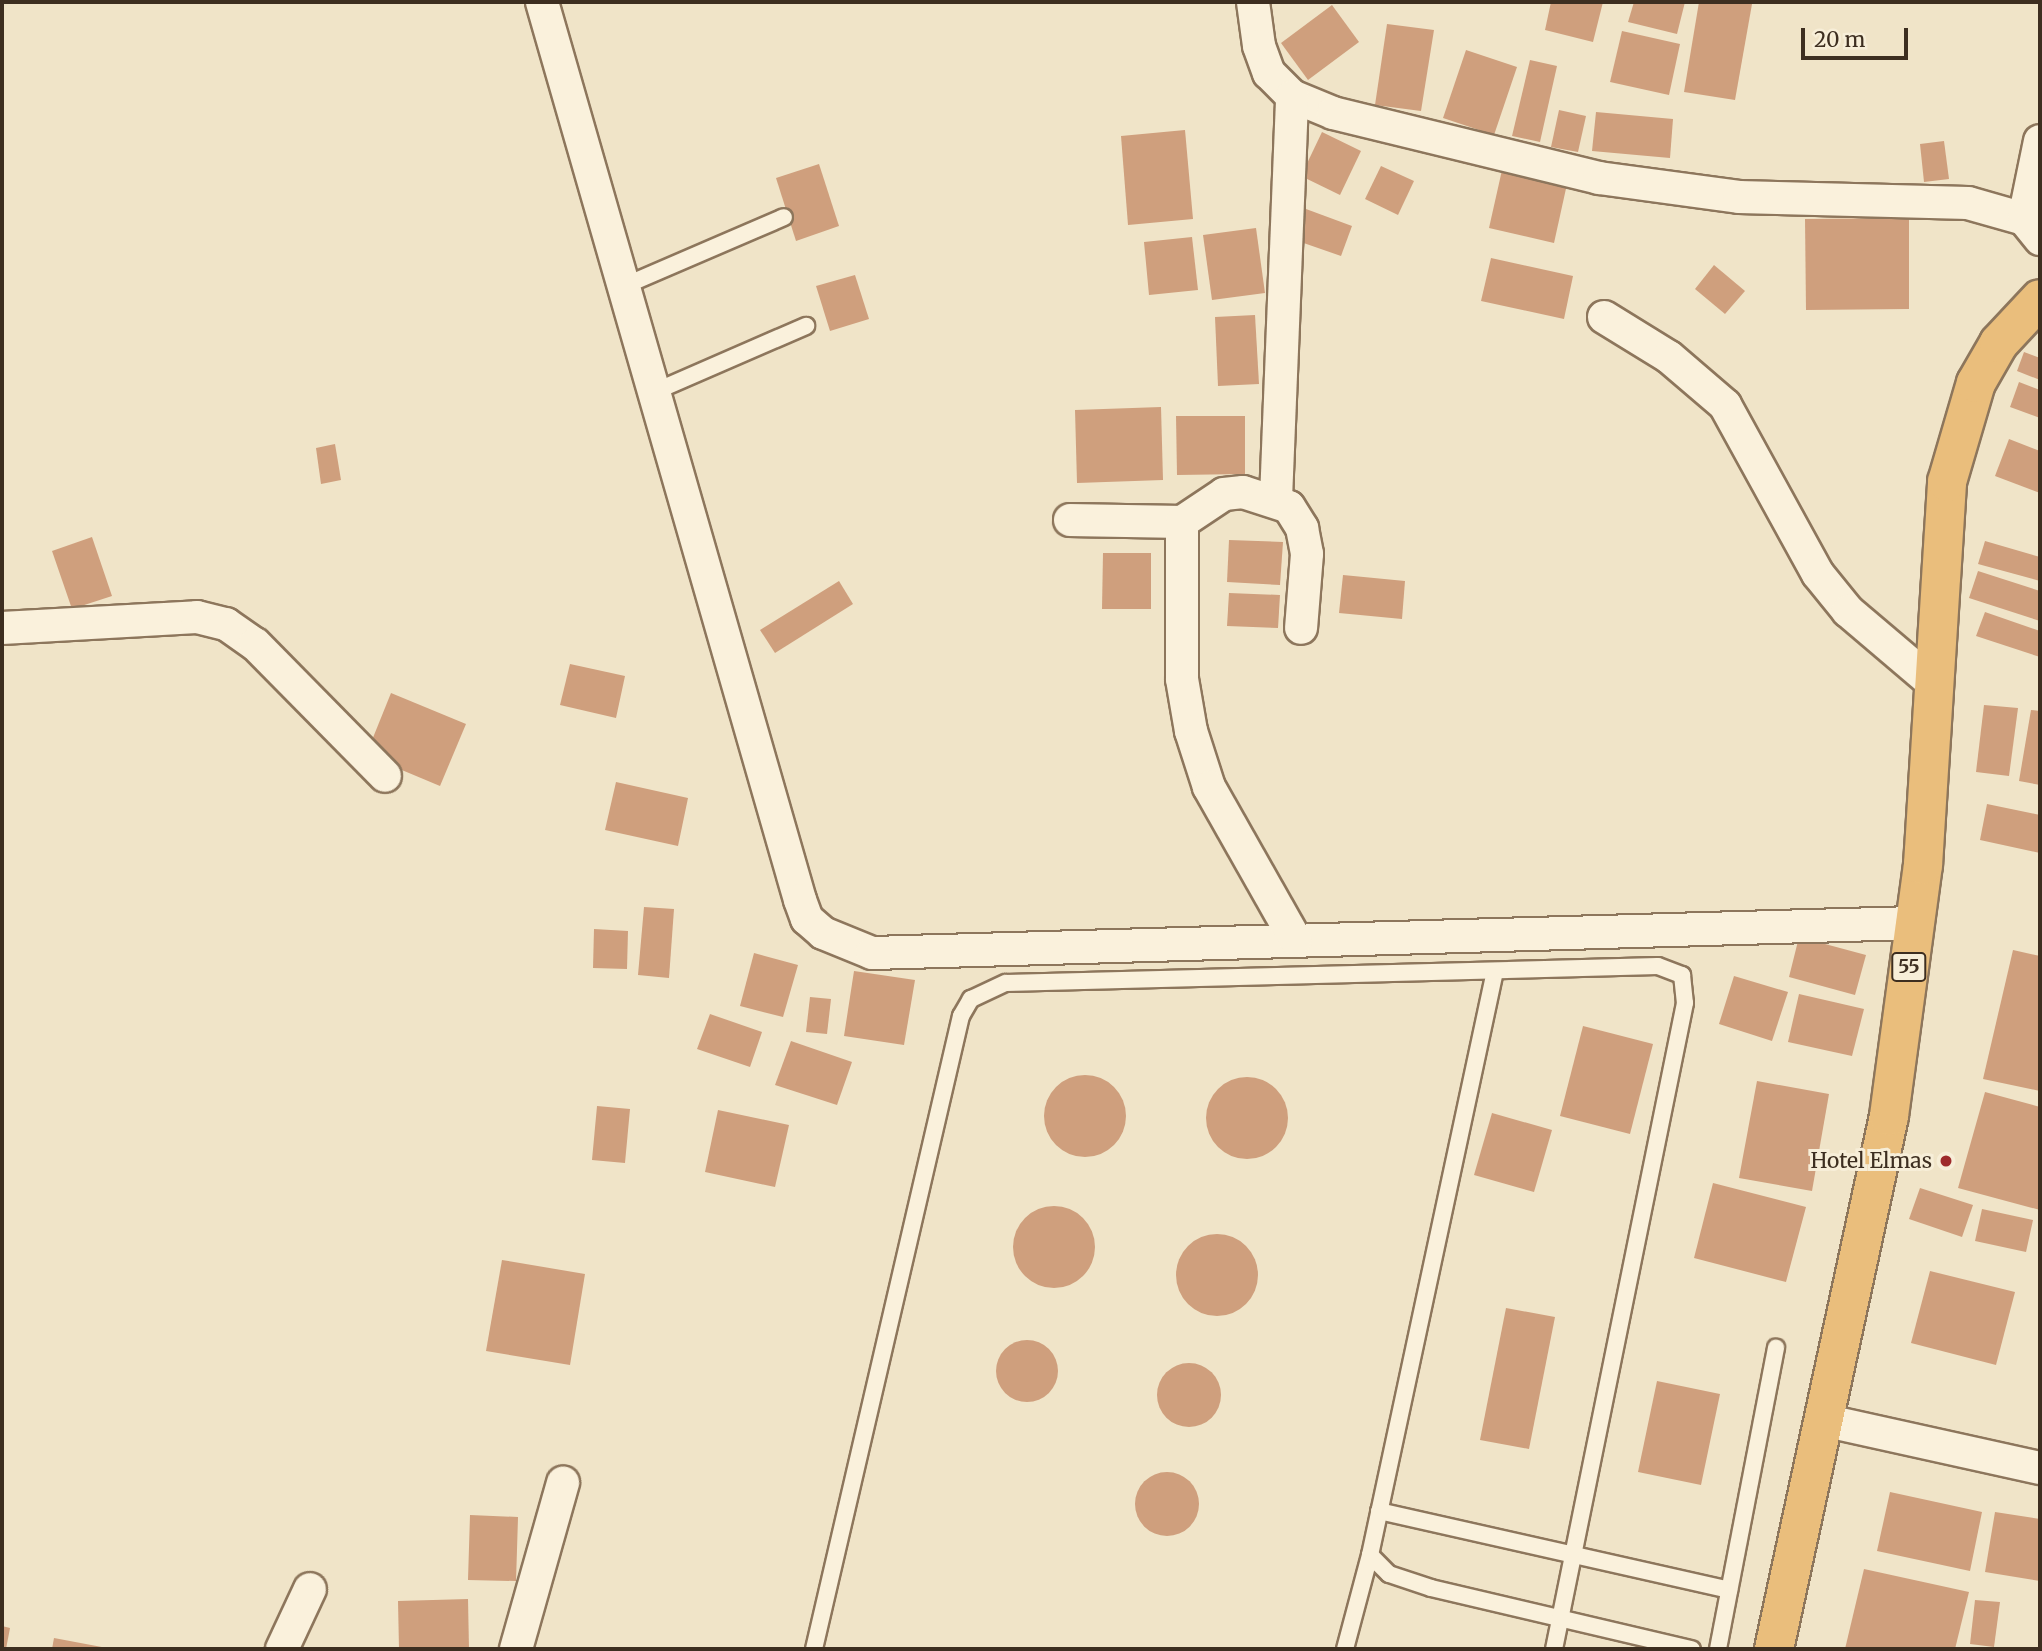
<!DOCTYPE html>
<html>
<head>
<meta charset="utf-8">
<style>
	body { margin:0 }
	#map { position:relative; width:2042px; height:1651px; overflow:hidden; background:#f0e4c8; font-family:Merriweather,serif }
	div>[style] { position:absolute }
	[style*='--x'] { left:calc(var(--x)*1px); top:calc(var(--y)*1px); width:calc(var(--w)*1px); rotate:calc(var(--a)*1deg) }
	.building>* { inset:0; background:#cf9f7d }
	.round { border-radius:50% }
	.roads { filter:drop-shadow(2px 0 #8d765c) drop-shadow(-2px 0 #8d765c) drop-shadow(0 2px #8d765c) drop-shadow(0 -2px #8d765c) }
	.service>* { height:16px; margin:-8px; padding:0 8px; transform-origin:8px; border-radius:8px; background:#faf1dc }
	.minor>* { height:32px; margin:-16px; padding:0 16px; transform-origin:16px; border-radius:16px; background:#faf1dc }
	.trunk>* { height:38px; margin:-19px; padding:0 19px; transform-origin:19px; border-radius:19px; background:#eabe7c }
	.dots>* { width:19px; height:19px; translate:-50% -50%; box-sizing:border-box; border:4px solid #f7eed8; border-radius:50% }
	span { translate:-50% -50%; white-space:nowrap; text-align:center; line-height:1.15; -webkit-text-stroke:6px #f7eed8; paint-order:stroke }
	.shield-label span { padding:2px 5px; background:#f7eed8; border:2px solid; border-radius:5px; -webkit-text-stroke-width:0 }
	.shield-label { font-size:19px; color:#3d2e20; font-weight:700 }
	.poi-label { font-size:21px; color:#3d2e20 }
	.right { translate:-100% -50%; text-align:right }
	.frame { position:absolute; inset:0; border:4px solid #3d2e20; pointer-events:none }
	.scale { position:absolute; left:1801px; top:28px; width:107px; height:32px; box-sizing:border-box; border:4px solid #3d2e20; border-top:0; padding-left:9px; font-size:21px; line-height:24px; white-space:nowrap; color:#3d2e20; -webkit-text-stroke:5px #f7eed8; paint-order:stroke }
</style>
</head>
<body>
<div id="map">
	<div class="building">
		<i style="clip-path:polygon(1551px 2px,1603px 2px,1593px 42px,1545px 30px)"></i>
		<i style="clip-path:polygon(1634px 2px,1685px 2px,1677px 34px,1628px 22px)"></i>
		<i style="clip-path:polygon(1699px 2px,1752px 4px,1735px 100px,1684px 92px)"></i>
		<i style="clip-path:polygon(1332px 5px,1359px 42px,1308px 80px,1281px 43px)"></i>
		<i style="clip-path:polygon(1387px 24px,1434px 30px,1421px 111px,1375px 105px)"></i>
		<i style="clip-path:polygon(1622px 31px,1680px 44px,1669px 95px,1610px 82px)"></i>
		<i style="clip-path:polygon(1466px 50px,1517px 67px,1494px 135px,1443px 118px)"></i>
		<i style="clip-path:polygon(1530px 60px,1557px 66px,1540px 142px,1512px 136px)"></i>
		<i style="clip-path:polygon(1559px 110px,1586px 116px,1578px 152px,1551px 147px)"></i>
		<i style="clip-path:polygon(1596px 112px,1673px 119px,1670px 158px,1592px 151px)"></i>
		<i style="clip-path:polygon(1185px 130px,1193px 219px,1128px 225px,1121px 136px)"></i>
		<i style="clip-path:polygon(1322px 132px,1361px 151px,1340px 195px,1301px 176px)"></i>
		<i style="clip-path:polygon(1944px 141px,1949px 179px,1924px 182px,1920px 144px)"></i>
		<i style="clip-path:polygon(819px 164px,839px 226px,796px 241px,776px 178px)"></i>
		<i style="clip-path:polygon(1381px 166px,1414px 181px,1398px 215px,1365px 199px)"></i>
		<i style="clip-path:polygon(1502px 170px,1567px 184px,1554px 243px,1489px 228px)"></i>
		<i style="clip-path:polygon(1306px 209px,1352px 226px,1341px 256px,1295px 240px)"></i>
		<i style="clip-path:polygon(1909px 218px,1909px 309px,1806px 310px,1805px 219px)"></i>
		<i style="clip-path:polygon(1256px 228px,1265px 293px,1212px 300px,1203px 235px)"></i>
		<i style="clip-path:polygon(1192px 237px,1198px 290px,1149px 295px,1144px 242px)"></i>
		<i style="clip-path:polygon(1491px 258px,1573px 276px,1564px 319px,1481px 301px)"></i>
		<i style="clip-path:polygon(1714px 265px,1745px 291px,1725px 314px,1695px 289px)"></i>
		<i style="clip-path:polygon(855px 275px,869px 319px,830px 331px,816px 286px)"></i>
		<i style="clip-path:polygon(1255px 315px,1259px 384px,1218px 386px,1215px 317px)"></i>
		<i style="clip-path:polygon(2024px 352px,2040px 358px,2040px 380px,2017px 371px)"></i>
		<i style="clip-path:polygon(2019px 382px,2040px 390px,2040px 418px,2010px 407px)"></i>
		<i style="clip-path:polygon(1161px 407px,1163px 480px,1077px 483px,1075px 410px)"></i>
		<i style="clip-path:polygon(1176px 416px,1245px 416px,1245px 474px,1177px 475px)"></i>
		<i style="clip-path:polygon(2009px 439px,2040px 451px,2040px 493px,1995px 476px)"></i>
		<i style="clip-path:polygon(335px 444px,341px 480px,321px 484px,316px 448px)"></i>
		<i style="clip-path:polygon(92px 537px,112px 596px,72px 609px,52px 551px)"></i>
		<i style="clip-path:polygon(1229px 540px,1283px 542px,1280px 585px,1227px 582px)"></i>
		<i style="clip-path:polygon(1985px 541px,2040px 557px,2040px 581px,1978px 564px)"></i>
		<i style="clip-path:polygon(1103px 553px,1151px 553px,1151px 609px,1102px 609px)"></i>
		<i style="clip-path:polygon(1978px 571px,2040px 591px,2040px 621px,1969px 598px)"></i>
		<i style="clip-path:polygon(1343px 575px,1405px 581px,1402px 619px,1339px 613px)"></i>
		<i style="clip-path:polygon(839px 581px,853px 604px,775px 653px,760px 630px)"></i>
		<i style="clip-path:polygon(1229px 593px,1280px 595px,1278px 628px,1227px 626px)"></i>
		<i style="clip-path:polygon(1985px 612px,2040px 631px,2040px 657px,1976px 636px)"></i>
		<i style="clip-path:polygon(570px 664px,625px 676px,616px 718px,560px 705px)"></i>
		<i style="clip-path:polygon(391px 693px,466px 724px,440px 786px,366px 755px)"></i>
		<i style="clip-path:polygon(1984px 705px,2018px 708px,2009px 776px,1976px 772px)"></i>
		<i style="clip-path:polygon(2031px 710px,2040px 711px,2040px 785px,2019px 781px)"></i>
		<i style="clip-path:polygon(616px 782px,688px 798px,678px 846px,605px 830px)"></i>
		<i style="clip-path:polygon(1987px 804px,2040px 815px,2040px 853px,1980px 840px)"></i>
		<i style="clip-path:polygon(644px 907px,674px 909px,669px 978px,638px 975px)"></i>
		<i style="clip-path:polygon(594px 929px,628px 931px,627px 969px,593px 968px)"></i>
		<i style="clip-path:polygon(1799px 937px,1866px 955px,1855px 995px,1789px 977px)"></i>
		<i style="clip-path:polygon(2013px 950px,2040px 956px,2040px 1091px,1983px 1079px)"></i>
		<i style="clip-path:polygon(754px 953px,798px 965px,783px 1017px,740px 1006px)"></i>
		<i style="clip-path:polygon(854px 971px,915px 980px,904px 1045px,844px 1036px)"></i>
		<i style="clip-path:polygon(1734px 976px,1788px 992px,1772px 1041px,1719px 1024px)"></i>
		<i style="clip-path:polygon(1799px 994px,1864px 1009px,1852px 1056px,1788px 1042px)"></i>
		<i style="clip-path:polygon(810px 997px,831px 999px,827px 1034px,806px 1032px)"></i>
		<i style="clip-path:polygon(710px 1014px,762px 1032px,750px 1067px,697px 1049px)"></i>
		<i style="clip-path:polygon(1583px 1026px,1653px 1044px,1630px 1134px,1560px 1116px)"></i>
		<i style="clip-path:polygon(791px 1041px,852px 1062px,837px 1105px,775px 1085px)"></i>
		<i class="round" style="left:1044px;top:1075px;width:82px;height:82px"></i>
		<i class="round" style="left:1206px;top:1077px;width:82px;height:82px"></i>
		<i style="clip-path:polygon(1757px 1081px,1829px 1094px,1812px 1191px,1739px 1178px)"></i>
		<i style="clip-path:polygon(1985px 1092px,2040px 1107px,2040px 1210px,1958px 1188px)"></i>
		<i style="clip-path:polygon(597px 1106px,630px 1109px,625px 1163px,592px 1160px)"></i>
		<i style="clip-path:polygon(718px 1110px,789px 1125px,775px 1187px,705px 1172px)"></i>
		<i style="clip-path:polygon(1492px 1113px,1552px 1130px,1534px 1192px,1474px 1175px)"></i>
		<i style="clip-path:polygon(1713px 1183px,1806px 1207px,1786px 1282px,1694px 1258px)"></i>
		<i style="clip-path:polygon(1920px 1188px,1973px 1205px,1962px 1237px,1909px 1219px)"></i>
		<i class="round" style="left:1013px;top:1206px;width:82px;height:82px"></i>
		<i style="clip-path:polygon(1982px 1209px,2033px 1220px,2026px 1252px,1975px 1241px)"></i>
		<i class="round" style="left:1176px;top:1234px;width:82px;height:82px"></i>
		<i style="clip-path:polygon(502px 1260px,585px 1274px,570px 1365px,486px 1351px)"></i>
		<i style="clip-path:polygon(1930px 1271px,2015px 1292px,1996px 1365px,1911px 1343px)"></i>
		<i style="clip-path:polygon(1506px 1308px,1555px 1317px,1529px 1449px,1480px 1440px)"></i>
		<i class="round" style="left:996px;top:1340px;width:62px;height:62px"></i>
		<i class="round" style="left:1157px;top:1363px;width:64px;height:64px"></i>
		<i style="clip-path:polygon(1657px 1381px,1720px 1394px,1701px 1485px,1638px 1472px)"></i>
		<i class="round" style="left:1135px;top:1472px;width:64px;height:64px"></i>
		<i style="clip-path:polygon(1890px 1492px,1982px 1512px,1970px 1571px,1877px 1551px)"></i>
		<i style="clip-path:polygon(1995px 1512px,2040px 1519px,2040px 1581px,1985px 1572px)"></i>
		<i style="clip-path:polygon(470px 1515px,518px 1517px,516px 1581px,468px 1580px)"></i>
		<i style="clip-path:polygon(1864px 1569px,1969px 1592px,1955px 1649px,1845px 1649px)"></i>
		<i style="clip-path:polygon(468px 1599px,469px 1649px,399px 1649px,398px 1601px)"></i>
		<i style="clip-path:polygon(1975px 1600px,2000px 1602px,1994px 1647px,1970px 1644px)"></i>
		<i style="clip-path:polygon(2px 1626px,10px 1628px,6px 1649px,2px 1649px)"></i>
		<i style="clip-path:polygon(54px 1638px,107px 1648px,107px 1649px,52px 1649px)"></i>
	</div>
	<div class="roads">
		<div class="service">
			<i style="--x:624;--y:286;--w:174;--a:-23.3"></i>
			<i style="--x:654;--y:392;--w:166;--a:-23.5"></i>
			<i style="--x:1495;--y:971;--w:597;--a:102.08"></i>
			<i style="--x:1370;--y:1555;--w:27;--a:45"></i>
			<i style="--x:1389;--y:1574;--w:44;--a:18.4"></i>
			<i style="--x:1431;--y:1588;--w:268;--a:13.2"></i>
			<i style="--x:1379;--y:1511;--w:359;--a:12.7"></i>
			<i style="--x:814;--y:1649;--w:650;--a:-76.93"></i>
			<i style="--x:961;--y:1016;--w:20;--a:-60"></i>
			<i style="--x:971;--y:999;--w:38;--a:-25"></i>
			<i style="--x:1006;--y:983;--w:652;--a:-1.49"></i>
			<i style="--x:1658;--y:966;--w:26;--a:21"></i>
			<i style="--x:1682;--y:975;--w:28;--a:84"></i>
			<i style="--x:1685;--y:1003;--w:659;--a:101.46"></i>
			<i style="--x:1345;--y:1649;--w:97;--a:-75.1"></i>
			<i style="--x:1718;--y:1649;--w:307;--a:-79.1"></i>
		</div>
		<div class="minor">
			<i style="--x:542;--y:2;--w:934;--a:73.97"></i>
			<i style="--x:800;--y:900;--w:20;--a:70"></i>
			<i style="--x:807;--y:919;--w:21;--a:41"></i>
			<i style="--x:823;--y:933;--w:53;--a:22.2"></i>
			<i style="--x:872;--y:953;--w:1043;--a:-1.65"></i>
			<i style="--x:1253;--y:2;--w:44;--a:82.2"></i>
			<i style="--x:1259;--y:46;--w:29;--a:70"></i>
			<i style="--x:1269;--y:73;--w:33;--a:45"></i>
			<i style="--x:1292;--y:96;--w:44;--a:22.5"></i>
			<i style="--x:1333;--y:113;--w:274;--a:13.7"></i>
			<i style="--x:1599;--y:178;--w:141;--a:7.7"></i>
			<i style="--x:1739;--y:197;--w:229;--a:1.5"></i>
			<i style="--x:1968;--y:203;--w:58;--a:15.9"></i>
			<i style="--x:2040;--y:141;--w:80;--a:101.6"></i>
			<i style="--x:2024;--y:219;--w:26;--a:51"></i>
			<i style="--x:1604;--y:317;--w:76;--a:31.6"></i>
			<i style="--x:1669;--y:357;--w:74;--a:40.6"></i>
			<i style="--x:1725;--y:405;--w:193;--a:61.2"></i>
			<i style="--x:1818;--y:574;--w:48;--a:51"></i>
			<i style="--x:1848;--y:611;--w:113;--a:40.3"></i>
			<i style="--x:1276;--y:499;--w:403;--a:-87.7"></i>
			<i style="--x:1070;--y:520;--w:112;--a:1"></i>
			<i style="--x:1182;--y:522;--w:157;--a:90"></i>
			<i style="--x:1182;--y:679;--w:53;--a:80.2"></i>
			<i style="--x:1191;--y:731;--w:59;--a:72.2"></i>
			<i style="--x:1209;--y:787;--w:175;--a:60.5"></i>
			<i style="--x:1182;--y:522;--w:50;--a:-33.7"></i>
			<i style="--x:1224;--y:494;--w:19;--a:-6"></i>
			<i style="--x:1243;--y:492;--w:48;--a:18.1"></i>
			<i style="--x:1289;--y:507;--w:25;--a:58"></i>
			<i style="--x:1302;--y:528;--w:26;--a:79"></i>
			<i style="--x:1307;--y:554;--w:74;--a:94.6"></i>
			<i style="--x:2;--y:628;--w:195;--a:-3.2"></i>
			<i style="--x:197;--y:617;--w:30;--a:14"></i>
			<i style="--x:226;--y:624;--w:35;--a:35"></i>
			<i style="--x:255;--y:644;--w:185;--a:45.4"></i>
			<i style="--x:1823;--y:1420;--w:222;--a:12.5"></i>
			<i style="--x:282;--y:1649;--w:66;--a:-65"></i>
			<i style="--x:516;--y:1649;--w:173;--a:-74.2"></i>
		</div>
		<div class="trunk">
			<i style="--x:1774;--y:1649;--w:545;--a:-77.82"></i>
			<i style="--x:1889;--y:1116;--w:253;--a:-82.3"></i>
			<i style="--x:1923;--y:865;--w:384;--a:-86.4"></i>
			<i style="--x:1947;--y:482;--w:103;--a:-73.7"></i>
			<i style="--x:1976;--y:383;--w:46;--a:-60.1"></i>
			<i style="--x:1999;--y:343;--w:60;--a:-47"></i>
		</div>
	</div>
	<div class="dots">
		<i style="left:1946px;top:1161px;background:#9e2a2b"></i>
	</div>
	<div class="shield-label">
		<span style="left:1909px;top:967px">55</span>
	</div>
	<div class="poi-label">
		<span class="right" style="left:1932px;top:1161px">Hotel Elmas</span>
	</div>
	<div class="frame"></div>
	<div class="scale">20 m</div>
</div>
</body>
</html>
